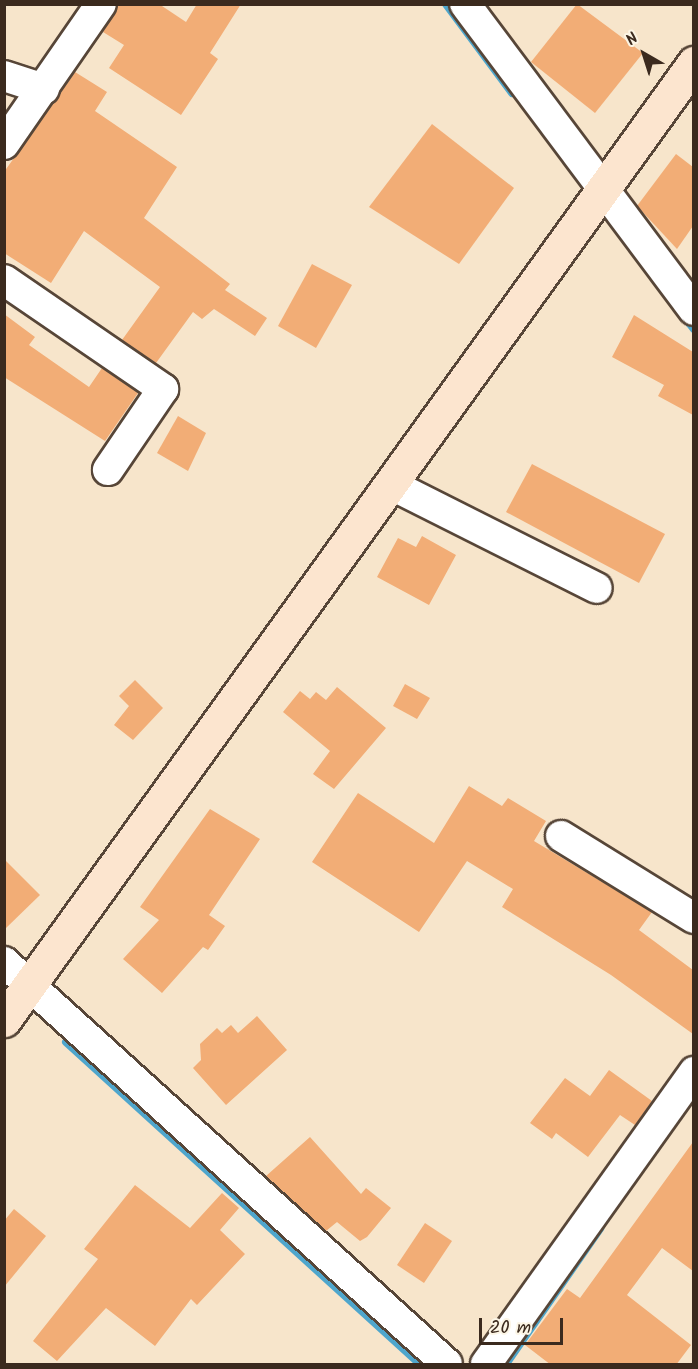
<!DOCTYPE html>
<html>
<head>
<meta charset="utf-8">
<style>
	body { margin:0 }
	#map { position:relative; width:698px; height:1369px; overflow:hidden; background:#f7e5cb; font-family:Kalam,sans-serif }
	div>[style] { position:absolute }
	[style*='--x'] { left:calc(var(--x)*1px); top:calc(var(--y)*1px); width:calc(var(--w)*1px); rotate:calc(var(--a)*1deg) }
	.stream>* { height:8px; margin:-4px; padding:0 4px; transform-origin:4px; border-radius:4px; background:#4fa6cc }
	.building>* { inset:0; background:#f2ad76 }
	.roads { filter:drop-shadow(2px 0 #574638) drop-shadow(-2px 0 #574638) drop-shadow(0 2px #574638) drop-shadow(0 -2px #574638) }
	.street>* { height:30px; margin:-15px; padding:0 15px; transform-origin:15px; border-radius:15px; background:#fff }
	.secondary>* { height:33px; margin:-16.5px; padding:0 16.5px; transform-origin:16.5px; border-radius:16.5px; background:#fce5cf }
	span { translate:-50% -50%; white-space:nowrap; text-align:center; line-height:1.15; -webkit-text-stroke:4.5px #fcf5e5; paint-order:stroke }
	.frame { position:absolute; inset:0; border:6px solid #3b2a1e; pointer-events:none }
	.north { position:absolute; left:614px; top:24px; width:60px; height:60px; -webkit-text-stroke:4px #fcf5e5; paint-order:stroke; rotate:321deg; font-size:16px; font-weight:700; line-height:24px; text-align:center; color:#3b2a1e }
	.north::after { content:''; display:block; margin:auto; width:21px; height:27px; background:#3b2a1e; clip-path:polygon(50% 0,100% 100%,50% 72%,0 100%) }
	.scale { position:absolute; left:479px; top:1318px; width:84px; height:27px; box-sizing:border-box; border:3px solid #3b2a1e; border-top:0; padding-left:8px; font-size:18px; line-height:21px; white-space:nowrap; color:#3b2a1e; -webkit-text-stroke:4px #fcf5e5; paint-order:stroke }
</style>
</head>
<body>
<div id="map">
	<div class="stream">
		<i style="--x:446;--y:4;--w:111;--a:53.4"></i>
		<i style="--x:683;--y:315;--w:18;--a:52"></i>
		<i style="--x:66;--y:1042;--w:479;--a:42.3"></i>
		<i style="--x:506;--y:1364;--w:165;--a:-55.2"></i>
	</div>
	<div class="building">
		<i style="clip-path:polygon(118px 4px,159px 4px,186px 22px,197px 4px,241px 4px,210px 53px,218px 59px,181px 115px,109px 68px,124px 45px,103px 32px)"></i>
		<i style="clip-path:polygon(577px 4px,643px 53px,595px 113px,531px 62px)"></i>
		<i style="clip-path:polygon(75px 72px,107px 92px,95px 111px,177px 167px,144px 218px,230px 284px,225px 290px,267px 318px,255px 336px,214px 309px,202px 319px,193px 312px,156px 363px,122px 340px,160px 287px,84px 231px,51px 283px,4px 253px,4px 172px)"></i>
		<i style="clip-path:polygon(432px 124px,514px 188px,459px 264px,369px 207px)"></i>
		<i style="clip-path:polygon(676px 154px,693px 167px,693px 226px,677px 249px,637px 206px)"></i>
		<i style="clip-path:polygon(312px 264px,352px 285px,316px 348px,278px 326px)"></i>
		<i style="clip-path:polygon(4px 314px,35px 337px,29px 345px,89px 387px,102px 368px,138px 393px,105px 441px,4px 377px)"></i>
		<i style="clip-path:polygon(634px 315px,693px 352px,693px 415px,658px 396px,664px 385px,612px 357px)"></i>
		<i style="clip-path:polygon(178px 416px,206px 433px,188px 471px,157px 453px)"></i>
		<i style="clip-path:polygon(532px 464px,665px 534px,639px 583px,506px 512px)"></i>
		<i style="clip-path:polygon(422px 536px,456px 555px,429px 605px,377px 577px,398px 538px,416px 547px)"></i>
		<i style="clip-path:polygon(135px 680px,163px 708px,133px 740px,114px 725px,129px 706px,119px 696px)"></i>
		<i style="clip-path:polygon(405px 684px,430px 698px,417px 719px,393px 706px)"></i>
		<i style="clip-path:polygon(337px 687px,386px 728px,334px 789px,313px 774px,330px 751px,283px 712px,300px 691px,310px 699px,316px 692px,326px 700px)"></i>
		<i style="clip-path:polygon(469px 786px,502px 806px,508px 798px,546px 821px,534px 841px,652px 912px,639px 930px,693px 970px,693px 1034px,611px 975px,502px 907px,513px 889px,467px 861px,419px 932px,312px 862px,358px 793px,434px 843px)"></i>
		<i style="clip-path:polygon(210px 809px,260px 839px,209px 915px,225px 926px,208px 950px,203px 947px,162px 993px,123px 959px,159px 920px,140px 907px)"></i>
		<i style="clip-path:polygon(4px 859px,40px 895px,4px 930px)"></i>
		<i style="clip-path:polygon(257px 1016px,287px 1050px,226px 1105px,193px 1068px,201px 1060px,200px 1044px,217px 1028px,222px 1033px,231px 1025px,238px 1033px)"></i>
		<i style="clip-path:polygon(609px 1070px,652px 1101px,635px 1125px,620px 1115px,588px 1157px,556px 1133px,552px 1139px,530px 1123px,565px 1078px,590px 1096px)"></i>
		<i style="clip-path:polygon(310px 1137px,361px 1194px,366px 1188px,391px 1208px,367px 1237px,360px 1241px,337px 1222px,326px 1231px,266px 1176px)"></i>
		<i style="clip-path:polygon(693px 1142px,693px 1271px,662px 1248px,627px 1295px,691px 1345px,676px 1365px,551px 1365px,525px 1345px,567px 1289px,580px 1298px)"></i>
		<i style="clip-path:polygon(135px 1185px,190px 1228px,222px 1193px,239px 1208px,220px 1230px,245px 1254px,197px 1305px,191px 1299px,155px 1346px,106px 1308px,57px 1361px,33px 1341px,98px 1259px,84px 1249px)"></i>
		<i style="clip-path:polygon(14px 1209px,46px 1236px,4px 1287px,4px 1221px)"></i>
		<i style="clip-path:polygon(425px 1223px,452px 1241px,424px 1283px,397px 1265px)"></i>
	</div>
	<div class="roads">
		<div class="street">
			<i style="--x:465;--y:4;--w:382;--a:53.2"></i>
			<i style="--x:4;--y:76;--w:42;--a:18"></i>
			<i style="--x:4;--y:144;--w:170;--a:-55.3"></i>
			<i style="--x:4;--y:280;--w:193;--a:34.4"></i>
			<i style="--x:163;--y:389;--w:98;--a:124.2"></i>
			<i style="--x:392;--y:485;--w:229;--a:26.7"></i>
			<i style="--x:561;--y:836;--w:156;--a:31.7"></i>
			<i style="--x:4;--y:962;--w:598;--a:42.22"></i>
			<i style="--x:486;--y:1364;--w:359;--a:-54.5"></i>
		</div>
		<div class="secondary">
			<i style="--x:4;--y:1020;--w:1180;--a:-54.21"></i>
		</div>
	</div>
	<div class="frame"></div>
	<div class="north">N</div>
	<div class="scale">20 m</div>
</div>
</body>
</html>
